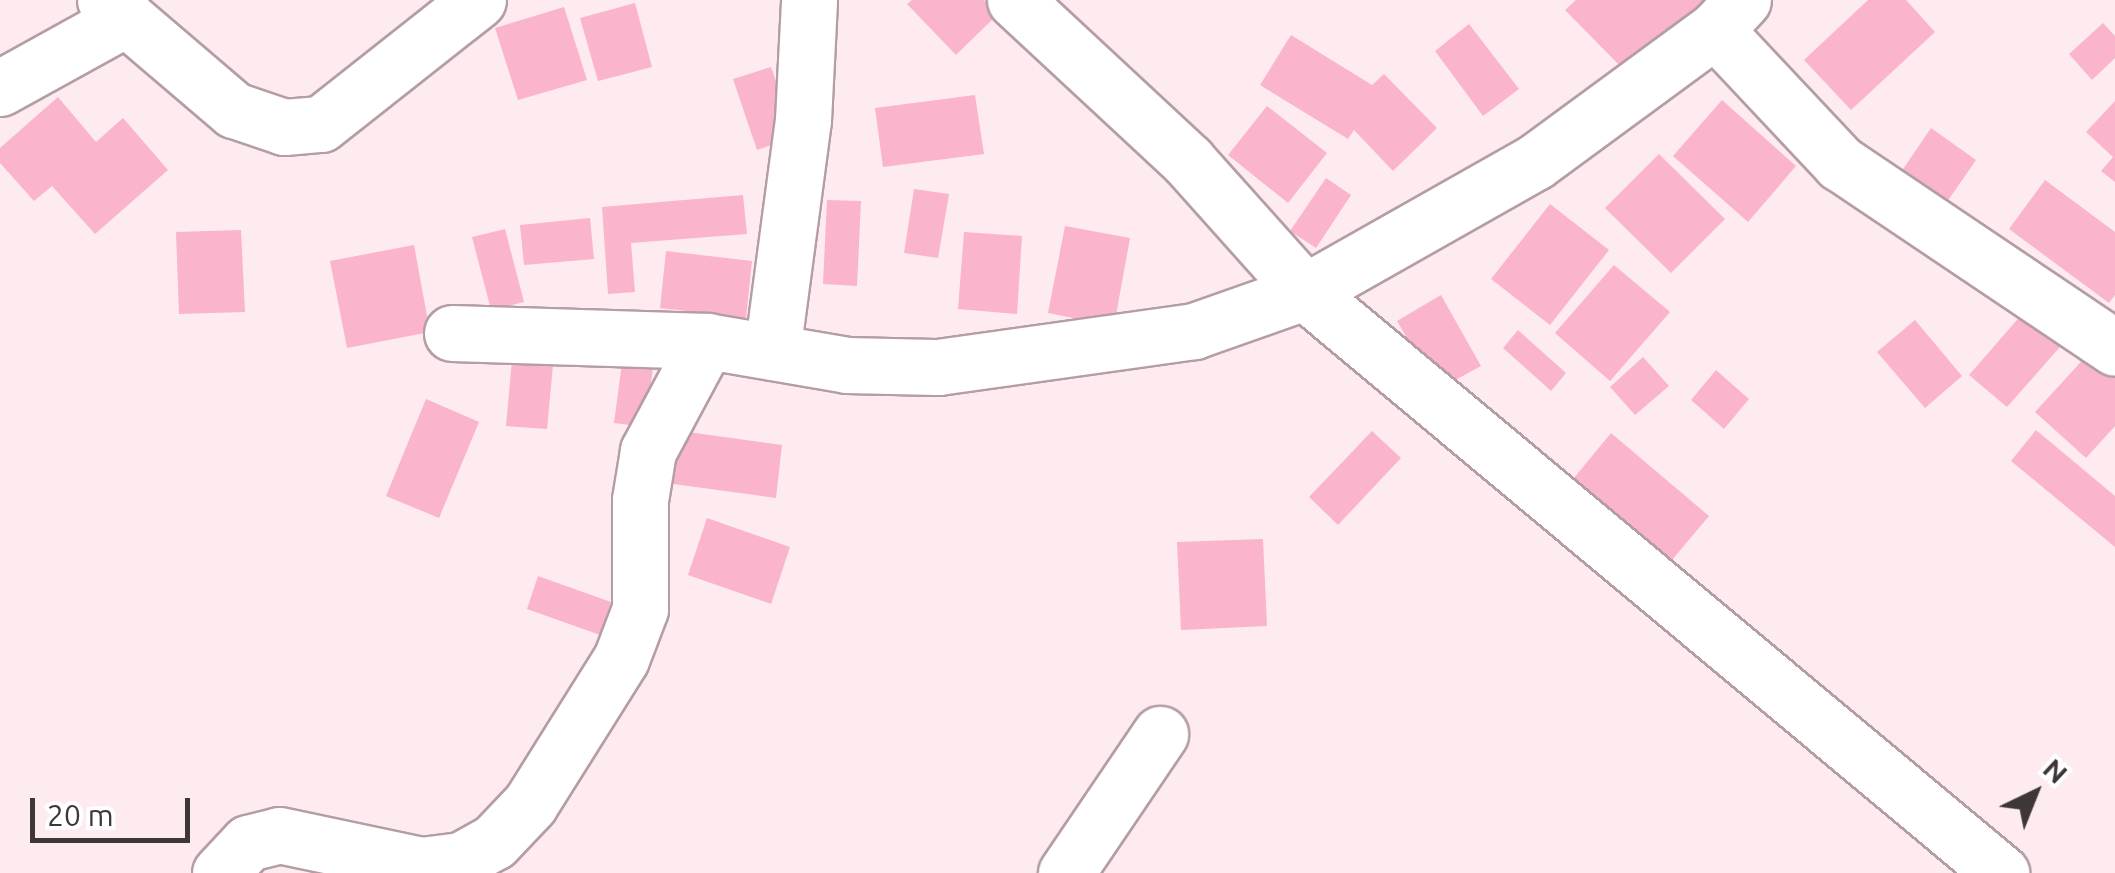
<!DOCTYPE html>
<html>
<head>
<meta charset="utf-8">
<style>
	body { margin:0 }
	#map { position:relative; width:2115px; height:873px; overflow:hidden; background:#feebf0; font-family:Ubuntu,sans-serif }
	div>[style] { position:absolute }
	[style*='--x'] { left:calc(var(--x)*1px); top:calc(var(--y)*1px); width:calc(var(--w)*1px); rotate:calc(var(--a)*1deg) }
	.building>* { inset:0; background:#fab4cb }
	.roads { filter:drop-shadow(2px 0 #b49ea4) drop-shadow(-2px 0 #b49ea4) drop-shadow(0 2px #b49ea4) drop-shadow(0 -2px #b49ea4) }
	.minor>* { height:55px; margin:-27.5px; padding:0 27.5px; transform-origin:27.5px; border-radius:27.5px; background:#fff }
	span { translate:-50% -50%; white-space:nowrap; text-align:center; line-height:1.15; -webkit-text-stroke:8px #fff; paint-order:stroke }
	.north { position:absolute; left:1985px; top:743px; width:100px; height:100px; -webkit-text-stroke:8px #fff; paint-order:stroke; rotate:43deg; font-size:28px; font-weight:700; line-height:40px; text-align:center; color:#3f3638 }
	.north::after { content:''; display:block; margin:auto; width:35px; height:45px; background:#3f3638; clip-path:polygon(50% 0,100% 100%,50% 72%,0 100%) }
	.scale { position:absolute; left:30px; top:798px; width:160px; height:45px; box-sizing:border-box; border:5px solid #3f3638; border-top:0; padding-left:12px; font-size:30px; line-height:35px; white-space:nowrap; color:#3f3638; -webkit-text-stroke:8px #fff; paint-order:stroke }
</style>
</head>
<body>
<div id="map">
	<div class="building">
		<i style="clip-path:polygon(912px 0,984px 0,998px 14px,956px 55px,907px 4px)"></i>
		<i style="clip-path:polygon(1576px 0,1705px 0,1626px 72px,1565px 10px)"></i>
		<i style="clip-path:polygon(1868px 0,1906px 0,1935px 32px,1851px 110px,1804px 60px)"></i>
		<i style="clip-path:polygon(635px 3px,652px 67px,598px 81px,580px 18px)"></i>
		<i style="clip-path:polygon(564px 7px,587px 80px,518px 100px,495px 28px)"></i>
		<i style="clip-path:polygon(2103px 23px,2115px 36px,2115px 58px,2092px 80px,2069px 54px)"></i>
		<i style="clip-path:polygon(1469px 24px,1519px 89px,1483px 116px,1435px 51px)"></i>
		<i style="clip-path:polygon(1291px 35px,1372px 85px,1384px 74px,1437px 128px,1393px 171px,1354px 130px,1348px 139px,1260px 85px)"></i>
		<i style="clip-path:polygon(771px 67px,796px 137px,757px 150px,733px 79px)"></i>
		<i style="clip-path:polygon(975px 95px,984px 154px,883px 167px,875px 108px)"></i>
		<i style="clip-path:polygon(58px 97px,96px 142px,123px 118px,168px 170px,95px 234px,52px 186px,34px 201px,0 163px,0 148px)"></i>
		<i style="clip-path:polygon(1722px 100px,1796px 166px,1748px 222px,1673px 156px)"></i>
		<i style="clip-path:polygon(2115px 101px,2115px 182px,2101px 171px,2113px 157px,2086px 132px)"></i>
		<i style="clip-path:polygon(1267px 106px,1327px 153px,1288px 203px,1228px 155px)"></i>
		<i style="clip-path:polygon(1931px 128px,1976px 160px,1940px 212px,1895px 181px)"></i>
		<i style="clip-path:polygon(1659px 154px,1725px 219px,1671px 273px,1605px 208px)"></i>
		<i style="clip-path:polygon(1326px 178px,1351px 195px,1316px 248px,1290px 231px)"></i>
		<i style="clip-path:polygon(2045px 180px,2115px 232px,2115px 295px,2109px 303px,2009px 229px)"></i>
		<i style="clip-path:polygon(914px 189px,949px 194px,938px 258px,904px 253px)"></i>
		<i style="clip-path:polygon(743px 195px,747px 234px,631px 243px,635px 292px,608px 294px,602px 207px)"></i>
		<i style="clip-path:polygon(827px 200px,861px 201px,857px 286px,823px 284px)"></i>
		<i style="clip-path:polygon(1550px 204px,1609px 250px,1550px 325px,1491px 279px)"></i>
		<i style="clip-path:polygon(590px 218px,594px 259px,524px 265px,520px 225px)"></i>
		<i style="clip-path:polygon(1065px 226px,1130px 238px,1114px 326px,1048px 313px)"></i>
		<i style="clip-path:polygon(505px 229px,524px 302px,491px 310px,472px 237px)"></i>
		<i style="clip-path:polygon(241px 230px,245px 312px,179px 314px,176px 232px)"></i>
		<i style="clip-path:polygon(964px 232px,1022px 236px,1017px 314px,958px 309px)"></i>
		<i style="clip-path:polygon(414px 245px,430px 332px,347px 348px,330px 261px)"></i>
		<i style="clip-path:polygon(666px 251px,752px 261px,746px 318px,660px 308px)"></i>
		<i style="clip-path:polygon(1614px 265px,1670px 312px,1610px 381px,1555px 333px)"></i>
		<i style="clip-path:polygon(1441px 295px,1481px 366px,1437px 390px,1397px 321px)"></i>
		<i style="clip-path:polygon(2030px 305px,2067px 339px,2007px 407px,1969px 375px)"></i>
		<i style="clip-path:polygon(1915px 320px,1962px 376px,1925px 408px,1877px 352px)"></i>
		<i style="clip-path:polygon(1518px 330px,1566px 373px,1551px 391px,1503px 348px)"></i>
		<i style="clip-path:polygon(2100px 341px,2115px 355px,2115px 426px,2086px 458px,2035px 412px)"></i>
		<i style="clip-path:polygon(513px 349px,554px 354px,547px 429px,506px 426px)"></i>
		<i style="clip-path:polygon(623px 355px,654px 360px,645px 427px,614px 423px)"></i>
		<i style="clip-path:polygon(1643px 357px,1669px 386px,1635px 415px,1610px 387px)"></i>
		<i style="clip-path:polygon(1716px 370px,1749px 399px,1724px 429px,1691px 400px)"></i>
		<i style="clip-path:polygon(426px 399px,479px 422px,439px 518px,386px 496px)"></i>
		<i style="clip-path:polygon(673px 430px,782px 445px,776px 498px,666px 483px)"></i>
		<i style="clip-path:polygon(2036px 430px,2115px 496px,2115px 547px,2011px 461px)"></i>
		<i style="clip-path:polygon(1372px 431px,1401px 458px,1338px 525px,1309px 497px)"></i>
		<i style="clip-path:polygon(1611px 433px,1709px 516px,1667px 566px,1569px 484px)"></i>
		<i style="clip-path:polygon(707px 518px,790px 547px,771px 604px,688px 575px)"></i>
		<i style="clip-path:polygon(1263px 539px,1267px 626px,1181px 630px,1177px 542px)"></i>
		<i style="clip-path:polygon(538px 576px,611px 602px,600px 635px,527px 609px)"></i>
	</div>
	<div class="roads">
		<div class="minor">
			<i style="--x:105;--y:0;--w:170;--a:40.5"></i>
			<i style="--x:234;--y:110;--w:53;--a:18.8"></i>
			<i style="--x:284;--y:127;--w:37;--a:-5"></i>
			<i style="--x:321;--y:124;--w:200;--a:-38.3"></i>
			<i style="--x:1015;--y:0;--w:236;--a:42.9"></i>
			<i style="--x:1188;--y:161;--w:176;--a:48.2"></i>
			<i style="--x:1305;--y:292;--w:907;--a:39.85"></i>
			<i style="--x:1715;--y:30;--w:183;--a:46.8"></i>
			<i style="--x:1840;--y:163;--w:331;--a:33.9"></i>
			<i style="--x:0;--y:88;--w:145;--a:-28.9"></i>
			<i style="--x:452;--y:333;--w:255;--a:1.8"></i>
			<i style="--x:707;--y:341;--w:142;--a:9.7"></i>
			<i style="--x:847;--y:365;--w:91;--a:1.3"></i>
			<i style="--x:938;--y:367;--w:259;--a:-8"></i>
			<i style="--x:1194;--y:331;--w:118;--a:-19.4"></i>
			<i style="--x:1305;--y:292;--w:264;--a:-29.5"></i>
			<i style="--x:1535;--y:162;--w:223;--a:-36.3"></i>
			<i style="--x:1715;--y:30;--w:41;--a:-47"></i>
			<i style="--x:772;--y:352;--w:234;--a:-82.4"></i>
			<i style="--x:803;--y:120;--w:120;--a:-87.1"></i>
			<i style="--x:220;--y:873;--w:41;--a:-47"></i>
			<i style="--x:248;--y:843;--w:32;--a:-14"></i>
			<i style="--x:279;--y:835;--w:145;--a:11.9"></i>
			<i style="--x:421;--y:865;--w:40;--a:-7.1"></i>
			<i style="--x:461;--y:860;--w:38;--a:-29"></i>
			<i style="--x:494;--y:842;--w:52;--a:-46.5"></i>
			<i style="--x:530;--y:804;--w:171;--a:-57.9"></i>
			<i style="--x:621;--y:659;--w:53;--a:-69.2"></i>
			<i style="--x:640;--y:609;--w:109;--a:-90"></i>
			<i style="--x:640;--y:500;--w:50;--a:-80.7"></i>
			<i style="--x:648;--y:451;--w:125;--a:-61.8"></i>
			<i style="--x:1066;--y:873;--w:168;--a:-55.9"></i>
		</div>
	</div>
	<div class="north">N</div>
	<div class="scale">20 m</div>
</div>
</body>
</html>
